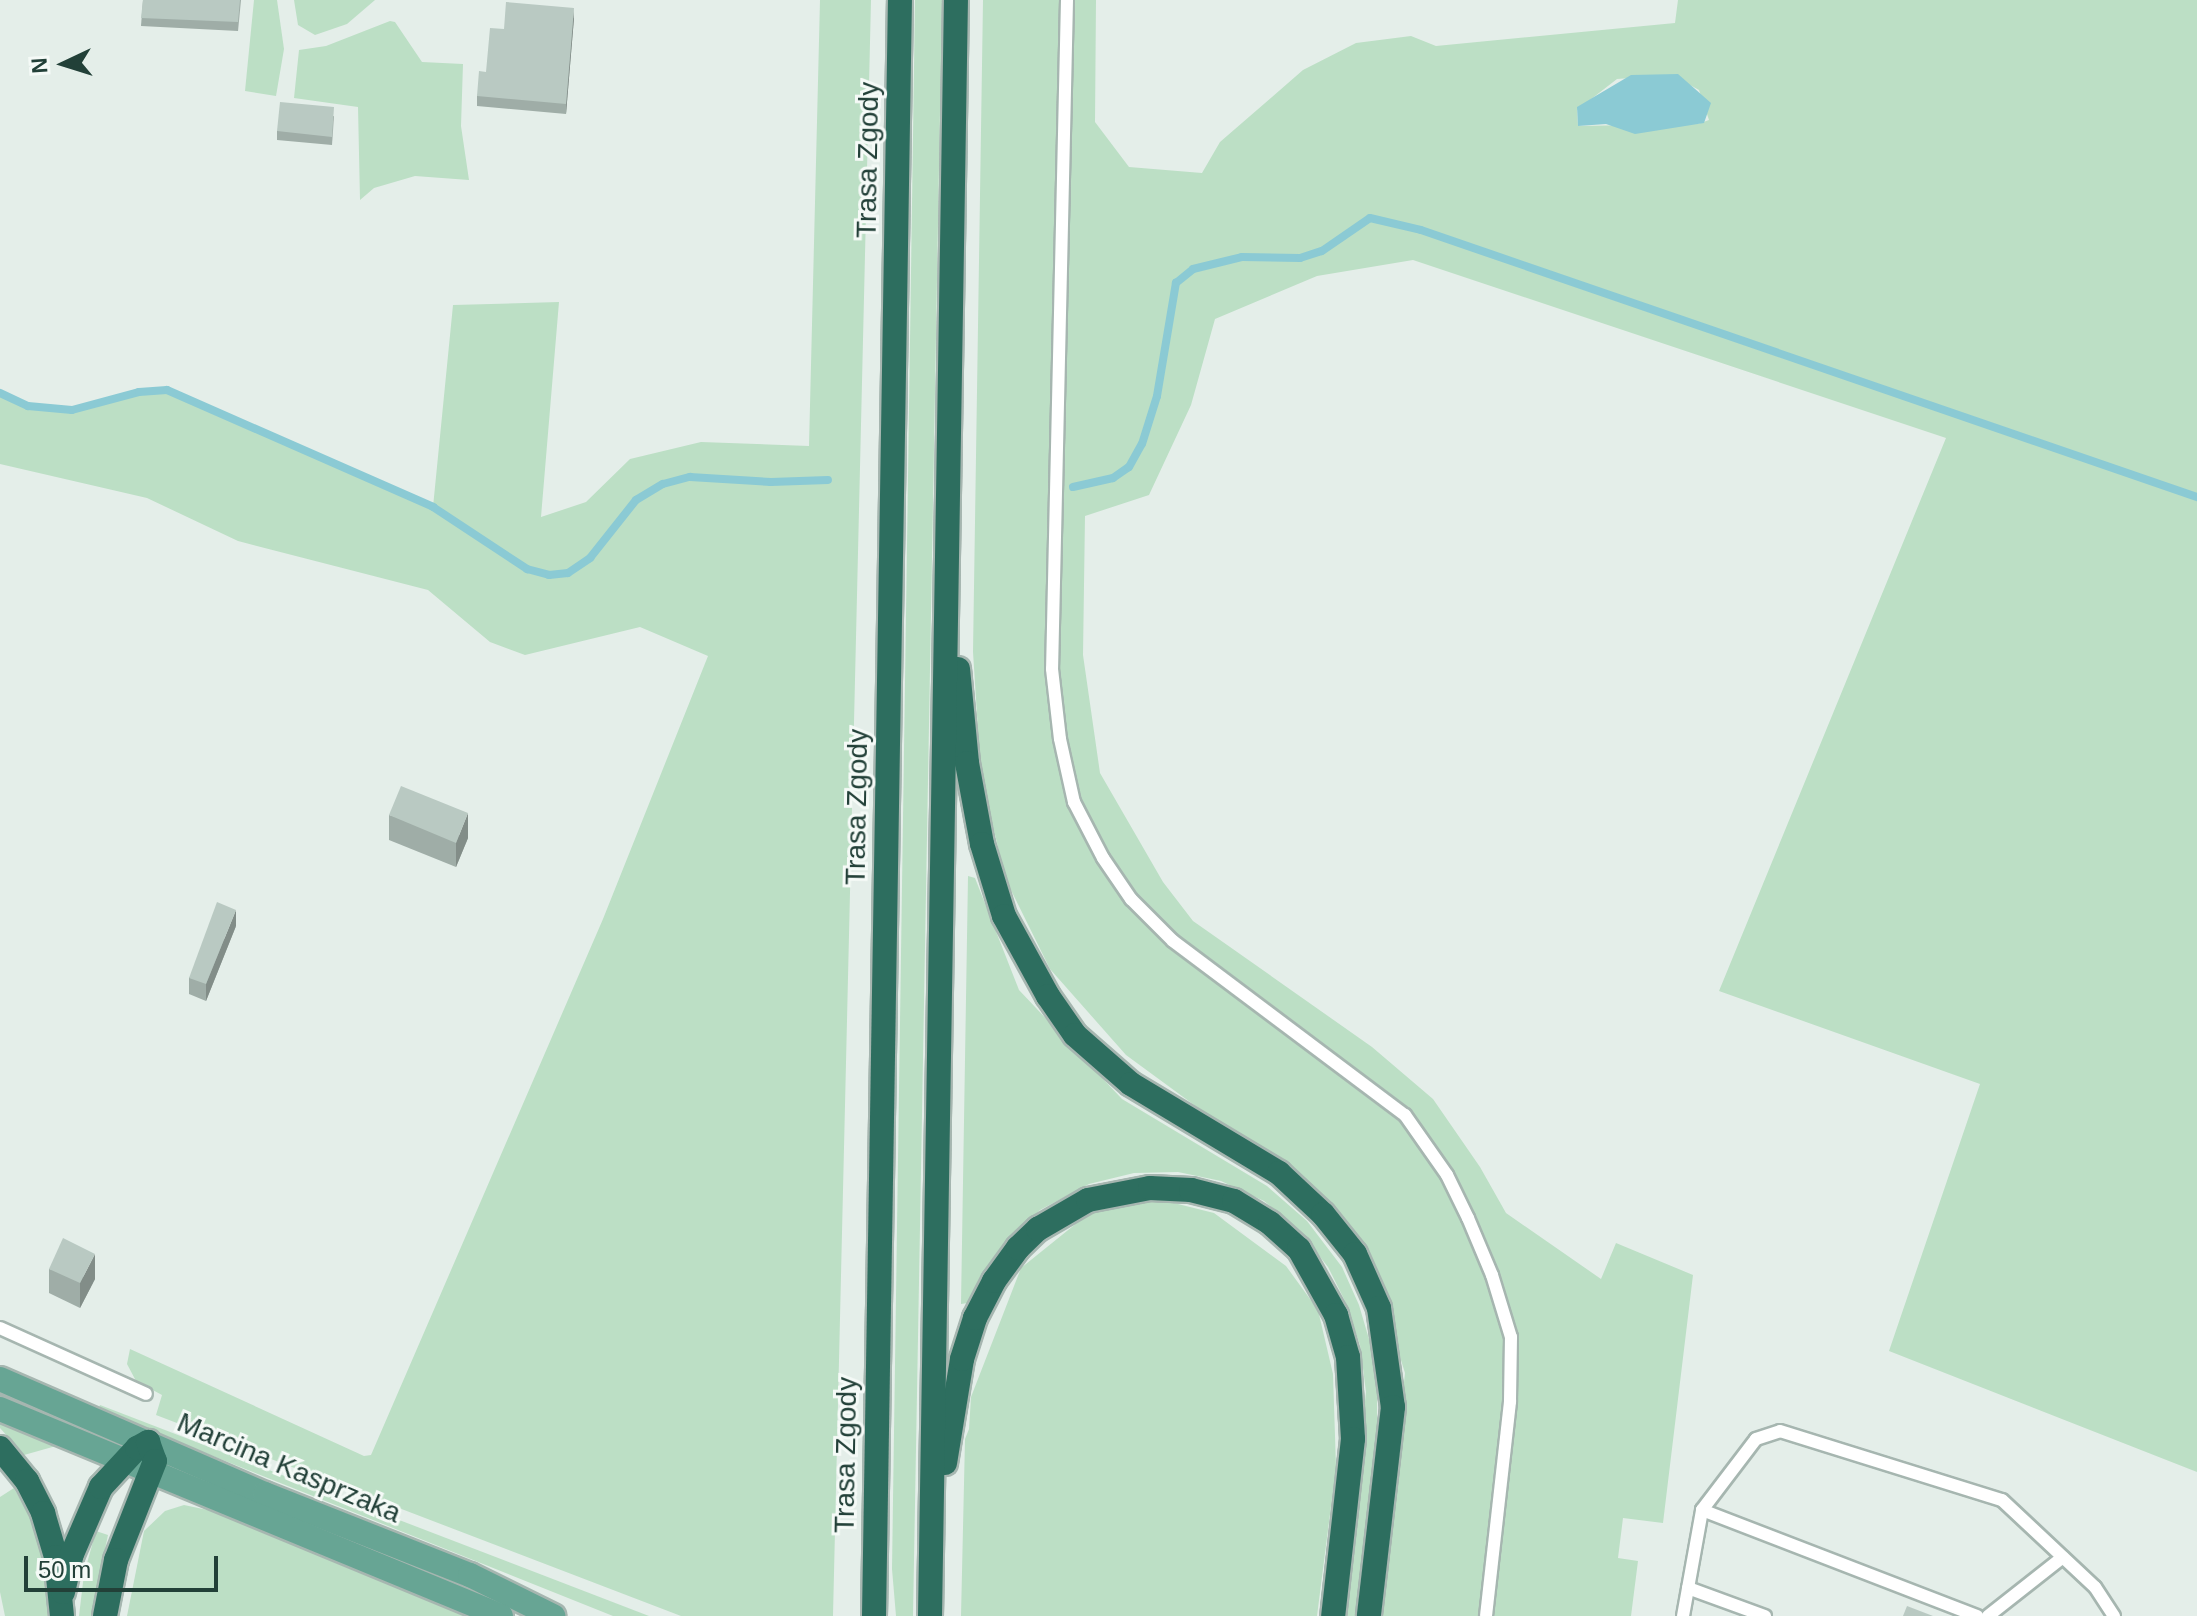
<!DOCTYPE html>
<html>
<head>
<meta charset="utf-8">
<style>
	body { margin:0 }
	#map { position:relative; width:2197px; height:1616px; overflow:hidden; background:#e4eee9; font-family:Helvetica,sans-serif }
	div>[style] { position:absolute }
	[style*='--x'] { left:calc(var(--x)*1px); top:calc(var(--y)*1px); width:calc(var(--w)*1px); rotate:calc(var(--a)*1deg) }
	.green>* { inset:0; background:#bcdfc5 }
	.water>* { inset:0; background:#8bcad4 }
	.stream>* { height:8px; margin:-4px; padding:0 4px; transform-origin:4px; border-radius:4px; background:#8bcad4 }
	.roads { filter:drop-shadow(2px 0 #a6b6b0) drop-shadow(-2px 0 #a6b6b0) drop-shadow(0 2px #a6b6b0) drop-shadow(0 -2px #a6b6b0) }
	.service>* { height:12px; margin:-6px; padding:0 6px; transform-origin:6px; border-radius:6px; background:#fff }
	.primary>* { height:24px; margin:-12px; padding:0 12px; transform-origin:12px; border-radius:12px; background:#67a594 }
	.motorway>* { height:24px; margin:-12px; padding:0 12px; transform-origin:12px; border-radius:12px; background:#2d6e5f }
	.wall>* { inset:0; background:#9fada7 }
	.shaded-wall>* { inset:0; background:#828d88 }
	.building>* { inset:0; background:#b9c9c2 }
	span { translate:-50% -50%; white-space:nowrap; text-align:center; line-height:1.15; -webkit-text-stroke:6px #f5faf7; paint-order:stroke }
	.street-label { font-size:28px; color:#224038 }
	.north { position:absolute; left:24px; top:24px; width:80px; height:80px; -webkit-text-stroke:6px #f5faf7; paint-order:stroke; rotate:266deg; font-size:22px; font-weight:700; line-height:32px; text-align:center; color:#224038 }
	.north::after { content:''; display:block; margin:auto; width:28px; height:36px; background:#224038; clip-path:polygon(50% 0,100% 100%,50% 72%,0 100%) }
	.scale { position:absolute; left:24px; top:1556px; width:194px; height:36px; box-sizing:border-box; border:4px solid #224038; border-top:0; padding-left:10px; font-size:24px; line-height:28px; white-space:nowrap; color:#224038; -webkit-text-stroke:6px #f5faf7; paint-order:stroke }
</style>
</head>
<body>
<div id="map">
	<div class="green">
		<i style="clip-path:polygon(254px 0,277px 0,284px 49px,276px 96px,245px 91px)"></i>
		<i style="clip-path:polygon(294px 0,375px 0,347px 24px,315px 35px,298px 25px)"></i>
		<i style="clip-path:polygon(820px 0,871px 0,833px 1616px,681px 1616px,156px 1415px,162px 1395px,136px 1381px,127px 1364px,130px 1349px,364px 1456px,371px 1455px,603px 919px,708px 656px,640px 627px,525px 655px,490px 642px,428px 590px,238px 541px,147px 498px,0 464px,0 393px,28px 406px,72px 410px,139px 392px,167px 390px,433px 507px,453px 305px,559px 302px,541px 517px,586px 502px,630px 459px,701px 442px,809px 446px)"></i>
		<i style="clip-path:polygon(915px 0,942px 0,913px 1616px,896px 1616px,892px 1569px)"></i>
		<i style="clip-path:polygon(evenodd,983px 0,1096px 0,1095px 122px,1129px 167px,1202px 173px,1220px 142px,1303px 70px,1356px 43px,1411px 36px,1436px 46px,1675px 23px,1678px 0,2197px 0,2197px 1472px,1889px 1351px,1980px 1084px,1719px 991px,1946px 438px,1413px 260px,1317px 276px,1215px 319px,1191px 405px,1149px 495px,1085px 516px,1083px 655px,1100px 773px,1163px 882px,1193px 921px,1372px 1047px,1433px 1099px,1480px 1167px,1506px 1213px,1601px 1279px,1616px 1243px,1693px 1275px,1663px 1523px,1623px 1518px,1618px 1558px,1638px 1561px,1631px 1616px,1380px 1616px,1405px 1373px,1367px 1251px,1303px 1178px,1220px 1124px,1126px 1055px,1050px 969px,1006px 880px,981px 777px,973px 652px,983px 0,1672px 75px,1699px 90px,1709px 120px,1698px 124px,1578px 126px,1577px 110px,1617px 79px,1672px 75px)"></i>
		<i style="clip-path:polygon(390px 21px,395px 22px,422px 62px,463px 64px,461px 126px,469px 180px,415px 176px,374px 188px,360px 200px,358px 107px,294px 98px,299px 50px,326px 46px)"></i>
		<i style="clip-path:polygon(968px 876px,975px 878px,1019px 990px,1122px 1099px,1267px 1186px,1307px 1221px,1342px 1267px,1359px 1305px,1371px 1346px,1377px 1394px,1377px 1451px,1359px 1616px,1342px 1616px,1366px 1392px,1360px 1345px,1345px 1301px,1328px 1267px,1298px 1229px,1264px 1201px,1221px 1181px,1178px 1172px,1134px 1173px,1089px 1184px,1040px 1210px,999px 1251px,968px 1303px,961px 1304px)"></i>
		<i style="clip-path:polygon(1158px 1199px,1214px 1213px,1286px 1266px,1318px 1310px,1333px 1374px,1336px 1467px,1317px 1616px,961px 1616px,965px 1439px,969px 1429px,971px 1397px,1021px 1268px,1088px 1214px)"></i>
		<i style="clip-path:polygon(100px 1405px,649px 1616px,613px 1616px,98px 1410px)"></i>
		<i style="clip-path:polygon(0 1422px,56px 1444px,56px 1446px,24px 1455px,0 1428px)"></i>
		<i style="clip-path:polygon(14px 1488px,31px 1519px,42px 1551px,48px 1616px,5px 1616px,0 1592px,0 1497px)"></i>
		<i style="clip-path:polygon(184px 1505px,227px 1514px,472px 1616px,127px 1616px,144px 1531px,165px 1511px)"></i>
		<i style="clip-path:polygon(96px 1531px,108px 1535px,91px 1616px,79px 1616px,84px 1574px)"></i>
	</div>
	<div class="water">
		<i style="clip-path:polygon(1678px 74px,1711px 103px,1704px 123px,1635px 134px,1606px 124px,1578px 126px,1577px 107px,1631px 75px)"></i>
	</div>
	<div class="stream">
		<i style="--x:0;--y:393;--w:31;--a:25"></i>
		<i style="--x:28;--y:406;--w:44;--a:5.2"></i>
		<i style="--x:72;--y:410;--w:69;--a:-15"></i>
		<i style="--x:139;--y:392;--w:28;--a:-4"></i>
		<i style="--x:167;--y:390;--w:291;--a:23.7"></i>
		<i style="--x:433;--y:507;--w:113;--a:33.4"></i>
		<i style="--x:527;--y:569;--w:23;--a:15"></i>
		<i style="--x:549;--y:575;--w:19;--a:-6"></i>
		<i style="--x:568;--y:573;--w:27;--a:-34"></i>
		<i style="--x:590;--y:558;--w:74;--a:-51.6"></i>
		<i style="--x:636;--y:500;--w:31;--a:-31"></i>
		<i style="--x:663;--y:484;--w:28;--a:-15"></i>
		<i style="--x:690;--y:477;--w:81;--a:3.5"></i>
		<i style="--x:771;--y:482;--w:57;--a:-2"></i>
		<i style="--x:1073;--y:487;--w:41;--a:-12.7"></i>
		<i style="--x:1113;--y:478;--w:19;--a:-35"></i>
		<i style="--x:1129;--y:467;--w:26;--a:-61"></i>
		<i style="--x:1142;--y:444;--w:50;--a:-72.6"></i>
		<i style="--x:1157;--y:396;--w:115;--a:-80.5"></i>
		<i style="--x:1176;--y:283;--w:22;--a:-39"></i>
		<i style="--x:1193;--y:269;--w:50;--a:-13.8"></i>
		<i style="--x:1242;--y:257;--w:58;--a:1"></i>
		<i style="--x:1300;--y:258;--w:23;--a:-18"></i>
		<i style="--x:1322;--y:251;--w:58;--a:-34.5"></i>
		<i style="--x:1370;--y:218;--w:52;--a:13.2"></i>
		<i style="--x:1421;--y:230;--w:821;--a:18.99"></i>
	</div>
	<div class="roads">
		<div class="service">
			<i style="--x:1067;--y:0;--w:669;--a:91.28"></i>
			<i style="--x:1052;--y:669;--w:70;--a:83.5"></i>
			<i style="--x:1060;--y:739;--w:65;--a:77.5"></i>
			<i style="--x:1074;--y:802;--w:63;--a:62.6"></i>
			<i style="--x:1103;--y:858;--w:50;--a:55.7"></i>
			<i style="--x:1131;--y:899;--w:59;--a:45"></i>
			<i style="--x:1173;--y:941;--w:290;--a:36.9"></i>
			<i style="--x:1405;--y:1115;--w:73;--a:55"></i>
			<i style="--x:1447;--y:1175;--w:48;--a:64"></i>
			<i style="--x:1468;--y:1218;--w:62;--a:67.2"></i>
			<i style="--x:1492;--y:1275;--w:65;--a:73"></i>
			<i style="--x:1511;--y:1337;--w:65;--a:90.9"></i>
			<i style="--x:1510;--y:1402;--w:215;--a:96.4"></i>
			<i style="--x:0;--y:1328;--w:160;--a:24.3"></i>
			<i style="--x:1702;--y:1510;--w:295;--a:21.1"></i>
			<i style="--x:1688;--y:1588;--w:82;--a:20"></i>
			<i style="--x:1683;--y:1616;--w:108;--a:-79.8"></i>
			<i style="--x:1702;--y:1510;--w:89;--a:-52.7"></i>
			<i style="--x:1756;--y:1439;--w:25;--a:-18"></i>
			<i style="--x:1780;--y:1431;--w:232;--a:17.3"></i>
			<i style="--x:2002;--y:1500;--w:127;--a:43.1"></i>
			<i style="--x:2095;--y:1587;--w:35;--a:57"></i>
			<i style="--x:1988;--y:1616;--w:95;--a:-38.2"></i>
		</div>
		<div class="primary">
			<i style="--x:0;--y:1379;--w:289;--a:23.5"></i>
			<i style="--x:265;--y:1494;--w:220;--a:21.6"></i>
			<i style="--x:470;--y:1575;--w:93;--a:26.3"></i>
			<i style="--x:0;--y:1409;--w:542;--a:22.45"></i>
		</div>
		<div class="motorway">
			<i style="--x:958;--y:669;--w:94;--a:84.5"></i>
			<i style="--x:967;--y:763;--w:82;--a:79.5"></i>
			<i style="--x:982;--y:844;--w:75;--a:73"></i>
			<i style="--x:1004;--y:916;--w:91;--a:61.2"></i>
			<i style="--x:1048;--y:996;--w:47;--a:55.3"></i>
			<i style="--x:1075;--y:1035;--w:74;--a:41.2"></i>
			<i style="--x:1131;--y:1084;--w:173;--a:31"></i>
			<i style="--x:1279;--y:1173;--w:60;--a:43"></i>
			<i style="--x:1323;--y:1214;--w:51;--a:51.3"></i>
			<i style="--x:1355;--y:1254;--w:59;--a:66"></i>
			<i style="--x:1379;--y:1308;--w:100;--a:82"></i>
			<i style="--x:1393;--y:1407;--w:210;--a:96.6"></i>
			<i style="--x:0;--y:1448;--w:43;--a:50.7"></i>
			<i style="--x:27;--y:1481;--w:36;--a:63"></i>
			<i style="--x:43;--y:1513;--w:46;--a:73.5"></i>
			<i style="--x:56;--y:1557;--w:59;--a:84.2"></i>
			<i style="--x:945;--y:1463;--w:105;--a:-80.7"></i>
			<i style="--x:962;--y:1359;--w:43;--a:-72.4"></i>
			<i style="--x:975;--y:1318;--w:42;--a:-62.8"></i>
			<i style="--x:994;--y:1281;--w:41;--a:-54"></i>
			<i style="--x:1018;--y:1248;--w:28;--a:-44"></i>
			<i style="--x:1038;--y:1229;--w:58;--a:-30.1"></i>
			<i style="--x:1088;--y:1200;--w:63;--a:-11"></i>
			<i style="--x:1150;--y:1188;--w:41;--a:2.8"></i>
			<i style="--x:1191;--y:1190;--w:44;--a:14.3"></i>
			<i style="--x:1234;--y:1201;--w:42;--a:31.4"></i>
			<i style="--x:1270;--y:1223;--w:39;--a:42"></i>
			<i style="--x:1299;--y:1249;--w:76;--a:60.7"></i>
			<i style="--x:1336;--y:1315;--w:44;--a:74.1"></i>
			<i style="--x:1348;--y:1357;--w:82;--a:86.5"></i>
			<i style="--x:1353;--y:1439;--w:178;--a:96.4"></i>
			<i style="--x:63;--y:1592;--w:39;--a:-77"></i>
			<i style="--x:72;--y:1554;--w:73;--a:-66.6"></i>
			<i style="--x:101;--y:1487;--w:53;--a:-47.3"></i>
			<i style="--x:137;--y:1448;--w:13;--a:-29"></i>
			<i style="--x:148;--y:1442;--w:20;--a:70"></i>
			<i style="--x:155;--y:1461;--w:106;--a:111.5"></i>
			<i style="--x:116;--y:1560;--w:57;--a:101.1"></i>
			<i style="--x:874;--y:1616;--w:1616;--a:-89.08"></i>
			<i style="--x:930;--y:1616;--w:1616;--a:-89.08"></i>
		</div>
	</div>
	<div class="wall">
		<i style="clip-path:polygon(143px 0,241px 0,238px 31px,141px 26px)"></i>
		<i style="clip-path:polygon(574px 18px,566px 114px,477px 106px,477px 96px,504px 29px)"></i>
		<i style="clip-path:polygon(334px 116px,332px 145px,277px 140px,277px 131px)"></i>
		<i style="clip-path:polygon(389px 815px,468px 838px,456px 867px,389px 840px)"></i>
		<i style="clip-path:polygon(236px 926px,206px 1001px,189px 994px,189px 978px)"></i>
		<i style="clip-path:polygon(49px 1269px,95px 1279px,80px 1308px,49px 1293px)"></i>
	</div>
	<div class="shaded-wall">
		<i style="clip-path:polygon(574px 8px,574px 18px,566px 114px,566px 104px)"></i>
		<i style="clip-path:polygon(468px 813px,468px 838px,456px 867px,456px 843px)"></i>
		<i style="clip-path:polygon(236px 910px,236px 926px,206px 1001px,206px 984px)"></i>
		<i style="clip-path:polygon(95px 1254px,95px 1279px,80px 1308px,80px 1283px)"></i>
	</div>
	<div class="building">
		<i style="clip-path:polygon(143px 0,240px 0,238px 22px,141px 18px)"></i>
		<i style="clip-path:polygon(506px 2px,574px 8px,566px 104px,477px 96px,479px 71px,486px 72px,490px 28px,504px 29px)"></i>
		<i style="clip-path:polygon(280px 102px,334px 107px,332px 137px,277px 131px)"></i>
		<i style="clip-path:polygon(401px 786px,468px 813px,456px 843px,389px 815px)"></i>
		<i style="clip-path:polygon(217px 902px,236px 910px,206px 984px,189px 978px)"></i>
		<i style="clip-path:polygon(63px 1238px,95px 1254px,80px 1283px,49px 1269px)"></i>
		<i style="clip-path:polygon(1907px 1606px,1933px 1616px,1903px 1616px)"></i>
	</div>
	<div class="street-label">
		<span style="left:868px;top:160px;rotate:-89deg">Trasa Zgody</span>
		<span style="left:857px;top:807px;rotate:-89deg">Trasa Zgody</span>
		<span style="left:846px;top:1455px;rotate:-89deg">Trasa Zgody</span>
		<span style="left:289px;top:1468px;rotate:23deg">Marcina Kasprzaka</span>
	</div>
	<div class="north">N</div>
	<div class="scale">50 m</div>
</div>
</body>
</html>
